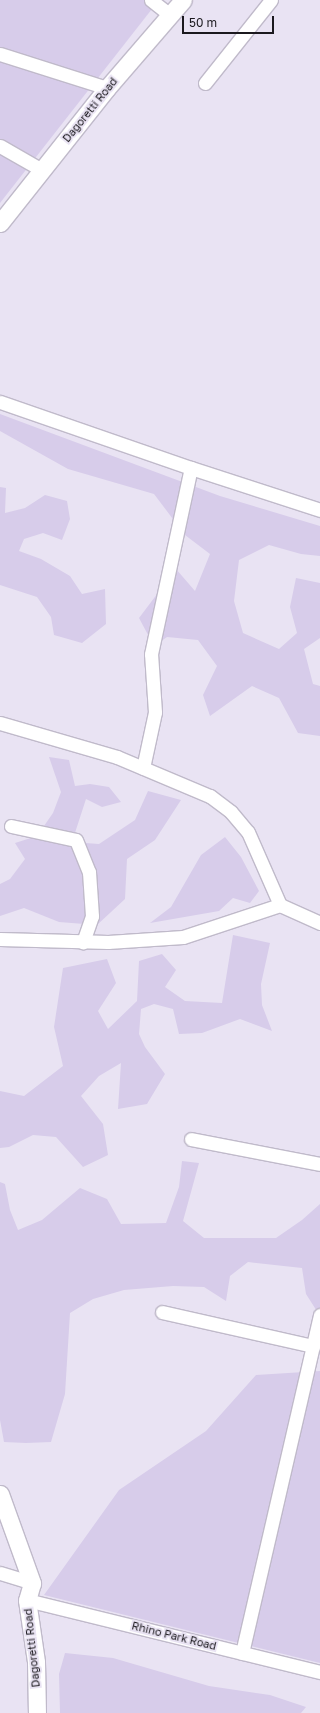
<!DOCTYPE html>
<html>
<head>
<meta charset="utf-8">
<style>
	body { margin:0 }
	#map { position:relative; width:320px; height:1713px; overflow:hidden; background:#e9e3f3; font-family:"Golos Text",sans-serif }
	div>[style] { position:absolute }
	[style*='--x'] { left:calc(var(--x)*1px); top:calc(var(--y)*1px); width:calc(var(--w)*1px); rotate:calc(var(--a)*1deg) }
	.green>* { inset:0; background:#d7ccea }
	.roads { filter:drop-shadow(1px 0 #c0baca) drop-shadow(-1px 0 #c0baca) drop-shadow(0 1px #c0baca) drop-shadow(0 -1px #c0baca) }
	.minor>* { height:13px; margin:-6.5px; padding:0 6.5px; transform-origin:6.5px; border-radius:6.5px; background:#fff }
	.major>* { height:17px; margin:-8.5px; padding:0 8.5px; transform-origin:8.5px; border-radius:8.5px; background:#fff }
	span { translate:-50% -50%; white-space:nowrap; text-align:center; line-height:1.15; -webkit-text-stroke:4px #e9e3f3; paint-order:stroke }
	.street-label { font-size:11px; color:#1b191e }
	.scale { position:absolute; left:182px; top:16px; width:92px; height:18px; box-sizing:border-box; border:2px solid #1b191e; border-top:0; padding-left:5px; font-size:12px; line-height:14px; white-space:nowrap; color:#1b191e; -webkit-text-stroke:3px #e9e3f3; paint-order:stroke }
</style>
</head>
<body>
<div id="map">
	<div class="green">
		<i style="clip-path:polygon(0 0,159px 0,0 203px)"></i>
		<i style="clip-path:polygon(0 414px,220px 496px,320px 526px,320px 556px,301px 554px,269px 545px,239px 560px,234px 601px,243px 633px,279px 649px,297px 633px,290px 607px,296px 578px,320px 583px,320px 638px,304px 649px,313px 684px,320px 686px,320px 736px,298px 733px,279px 698px,252px 686px,210px 716px,203px 695px,217px 666px,198px 640px,167px 637px,154px 646px,139px 618px,176px 569px,195px 591px,210px 554px,185px 535px,154px 494px,68px 469px,0 431px)"></i>
		<i style="clip-path:polygon(0 487px,6px 488px,5px 513px,25px 508px,45px 495px,67px 501px,70px 519px,62px 540px,43px 533px,24px 539px,19px 551px,41px 559px,70px 576px,82px 594px,105px 589px,106px 624px,82px 643px,54px 635px,51px 617px,37px 597px,0 585px)"></i>
		<i style="clip-path:polygon(49px 757px,69px 760px,75px 786px,90px 784px,109px 787px,121px 802px,102px 807px,86px 799px,72px 842px,99px 844px,135px 820px,148px 791px,181px 800px,155px 840px,127px 859px,125px 899px,97px 925px,59px 922px,24px 908px,0 916px,0 884px,10px 879px,25px 859px,15px 843px,37px 836px,53px 813px,61px 792px)"></i>
		<i style="clip-path:polygon(225px 837px,241px 857px,259px 891px,250px 903px,233px 898px,219px 911px,150px 923px,171px 907px,201px 855px)"></i>
		<i style="clip-path:polygon(233px 935px,270px 943px,261px 984px,262px 1005px,272px 1031px,240px 1019px,202px 1033px,179px 1034px,173px 1009px,154px 1004px,141px 1009px,139px 1034px,145px 1047px,165px 1074px,147px 1104px,118px 1109px,121px 1063px,99px 1076px,81px 1096px,103px 1124px,108px 1155px,83px 1167px,56px 1137px,33px 1135px,9px 1147px,0 1148px,0 1091px,24px 1096px,63px 1066px,54px 1027px,63px 968px,107px 959px,116px 983px,98px 1011px,108px 1029px,137px 1001px,139px 961px,162px 954px,176px 970px,165px 987px,185px 1001px,222px 1003px)"></i>
		<i style="clip-path:polygon(182px 1161px,199px 1163px,183px 1221px,204px 1238px,276px 1238px,302px 1220px,320px 1204px,320px 1316px,306px 1294px,302px 1268px,248px 1262px,230px 1276px,226px 1301px,204px 1287px,173px 1286px,124px 1290px,93px 1299px,70px 1313px,65px 1394px,51px 1442px,26px 1443px,4px 1442px,0 1420px,0 1182px,5px 1184px,10px 1210px,18px 1230px,42px 1220px,80px 1188px,107px 1199px,121px 1224px,166px 1223px,179px 1187px)"></i>
		<i style="clip-path:polygon(320px 1371px,320px 1663px,44px 1595px,119px 1490px,206px 1431px,256px 1375px)"></i>
		<i style="clip-path:polygon(65px 1653px,113px 1658px,209px 1686px,270px 1695px,306px 1707px,301px 1713px,60px 1713px,59px 1674px)"></i>
	</div>
	<div class="roads">
		<div class="minor">
			<i style="--x:151;--y:0;--w:24;--a:38"></i>
			<i style="--x:0;--y:54;--w:112;--a:17.6"></i>
			<i style="--x:205;--y:83;--w:106;--a:-51.5"></i>
			<i style="--x:0;--y:146;--w:48;--a:29.7"></i>
			<i style="--x:0;--y:402;--w:202;--a:19.1"></i>
			<i style="--x:191;--y:468;--w:136;--a:18"></i>
			<i style="--x:0;--y:723;--w:122;--a:16.2"></i>
			<i style="--x:117;--y:757;--w:101;--a:22.8"></i>
			<i style="--x:210;--y:796;--w:26;--a:37"></i>
			<i style="--x:231;--y:812;--w:26;--a:50"></i>
			<i style="--x:248;--y:832;--w:80;--a:66.3"></i>
			<i style="--x:280;--y:905;--w:44;--a:24.2"></i>
			<i style="--x:143;--y:768;--w:57;--a:-77.9"></i>
			<i style="--x:155;--y:712;--w:58;--a:-93.9"></i>
			<i style="--x:151;--y:654;--w:190;--a:-77.9"></i>
			<i style="--x:11;--y:826;--w:66;--a:12.2"></i>
			<i style="--x:76;--y:840;--w:35;--a:68"></i>
			<i style="--x:89;--y:872;--w:44;--a:86.1"></i>
			<i style="--x:92;--y:916;--w:28;--a:109"></i>
			<i style="--x:0;--y:939;--w:108;--a:1.6"></i>
			<i style="--x:108;--y:942;--w:75;--a:-3.8"></i>
			<i style="--x:183;--y:937;--w:102;--a:-18.3"></i>
			<i style="--x:191;--y:1139;--w:131;--a:11"></i>
			<i style="--x:162;--y:1312;--w:155;--a:12.7"></i>
			<i style="--x:0;--y:1573;--w:34;--a:17"></i>
			<i style="--x:27;--y:1600;--w:302;--a:13.8"></i>
			<i style="--x:242;--y:1653;--w:347;--a:-77"></i>
		</div>
		<div class="major">
			<i style="--x:0;--y:223;--w:172;--a:-51.6"></i>
			<i style="--x:107;--y:88;--w:116;--a:-49.2"></i>
			<i style="--x:0;--y:1494;--w:95;--a:70.2"></i>
			<i style="--x:32;--y:1583;--w:18;--a:106"></i>
			<i style="--x:27;--y:1600;--w:63;--a:81.7"></i>
			<i style="--x:36;--y:1662;--w:51;--a:88.9"></i>
		</div>
	</div>
	<div class="street-label">
		<span style="left:90px;top:110px;rotate:-51deg">Dagoretti Road</span>
		<span style="left:174px;top:1636px;rotate:14deg">Rhino Park Road</span>
		<span style="left:32px;top:1648px;rotate:-96deg">Dagoretti Road</span>
	</div>
	<div class="scale">50 m</div>
</div>
</body>
</html>
